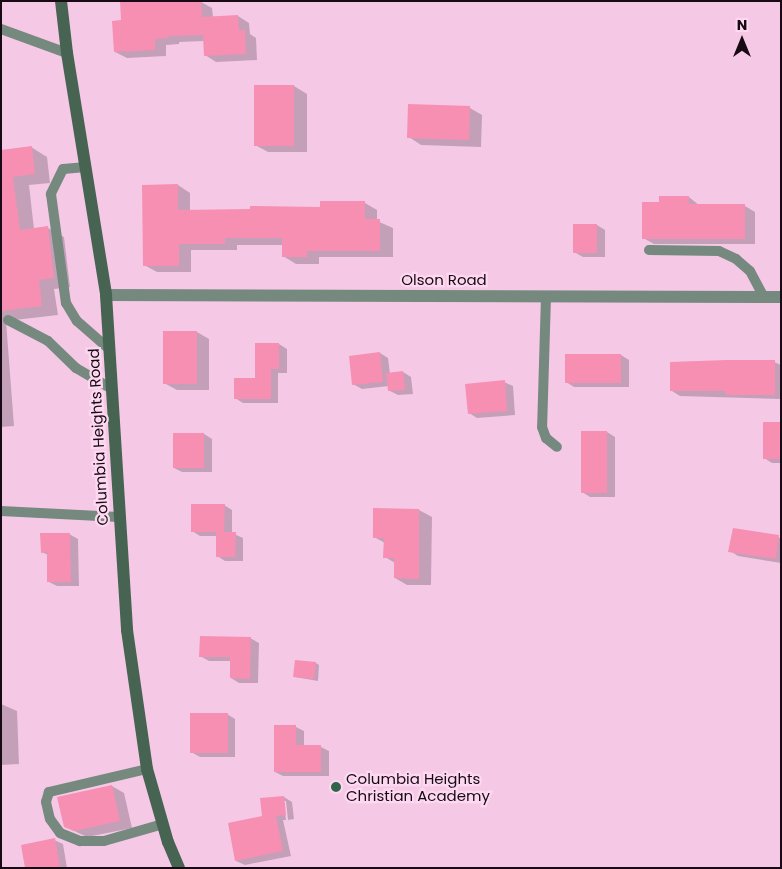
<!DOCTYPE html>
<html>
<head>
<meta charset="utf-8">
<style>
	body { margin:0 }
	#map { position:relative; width:782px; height:869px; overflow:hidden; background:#f5c9e6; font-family:Poppins,sans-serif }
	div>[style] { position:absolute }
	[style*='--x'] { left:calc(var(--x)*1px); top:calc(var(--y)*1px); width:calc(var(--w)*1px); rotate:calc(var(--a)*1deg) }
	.shadow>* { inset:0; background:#0003 }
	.building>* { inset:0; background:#f68fb2 }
	.lane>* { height:10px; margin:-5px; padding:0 5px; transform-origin:5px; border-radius:5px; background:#76897e }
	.street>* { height:12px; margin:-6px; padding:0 6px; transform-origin:6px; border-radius:6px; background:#76897e }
	.secondary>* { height:12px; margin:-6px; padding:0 6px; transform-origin:6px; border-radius:6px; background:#476453 }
	.dots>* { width:14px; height:14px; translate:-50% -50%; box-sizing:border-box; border:2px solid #fdd9f1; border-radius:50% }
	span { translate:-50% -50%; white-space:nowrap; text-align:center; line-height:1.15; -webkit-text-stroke:4.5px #fdd9f1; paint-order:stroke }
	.street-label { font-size:15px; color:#180a14 }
	.poi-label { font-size:15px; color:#180a14 }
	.left { translate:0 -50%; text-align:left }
	.frame { position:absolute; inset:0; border:2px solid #180a14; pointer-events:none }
	.north { position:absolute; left:717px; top:15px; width:50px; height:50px; -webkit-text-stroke:4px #fdd9f1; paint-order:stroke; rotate:0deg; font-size:14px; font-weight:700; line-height:20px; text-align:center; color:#180a14 }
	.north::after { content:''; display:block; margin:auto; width:18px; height:22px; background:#180a14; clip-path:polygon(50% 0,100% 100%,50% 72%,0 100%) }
</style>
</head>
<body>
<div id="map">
	<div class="shadow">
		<i style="clip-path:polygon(177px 2px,201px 2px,212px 8px,213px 17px,238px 16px,249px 23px,250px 34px,256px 38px,257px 60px,216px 62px,205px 55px,204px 41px,179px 42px,179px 44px,166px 45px,166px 56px,127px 58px,115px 52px,123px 22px)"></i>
		<i style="clip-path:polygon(255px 86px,294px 86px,307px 94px,307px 152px,268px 152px,255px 145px)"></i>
		<i style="clip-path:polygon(470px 108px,482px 115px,481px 147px,421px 145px,409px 137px)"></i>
		<i style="clip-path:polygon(31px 147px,47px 157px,50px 183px,29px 185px,34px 229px,48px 228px,64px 237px,70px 287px,54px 289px,58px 315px,6px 321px,14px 426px,1px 427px,1px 151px)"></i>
		<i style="clip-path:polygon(178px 185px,190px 193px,190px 211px,321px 208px,365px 203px,377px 210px,377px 221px,393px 228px,393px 257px,319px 257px,319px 264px,296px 264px,283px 256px,283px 245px,237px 245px,237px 250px,191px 250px,191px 272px,157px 272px,144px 265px)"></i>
		<i style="clip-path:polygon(689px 197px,700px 206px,745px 206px,755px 212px,755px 244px,654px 244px,643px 238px,660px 204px)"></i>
		<i style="clip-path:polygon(780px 210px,781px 210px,781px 242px,780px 242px)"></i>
		<i style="clip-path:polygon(597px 225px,605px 230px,605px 257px,583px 257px,574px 252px)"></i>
		<i style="clip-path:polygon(197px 332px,209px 339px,209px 390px,177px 390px,164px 383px)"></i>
		<i style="clip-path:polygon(279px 344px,287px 349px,287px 373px,278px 373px,278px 403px,243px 403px,235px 398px,256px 380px)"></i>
		<i style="clip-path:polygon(380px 353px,388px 358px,390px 374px,403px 372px,411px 377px,413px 394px,398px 395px,390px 391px,389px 386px,362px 389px,353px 384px)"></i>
		<i style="clip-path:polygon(621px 355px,629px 360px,629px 387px,574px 387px,566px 382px)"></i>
		<i style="clip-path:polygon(774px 362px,781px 365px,781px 399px,680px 396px,672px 391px)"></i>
		<i style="clip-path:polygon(504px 382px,513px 386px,515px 415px,477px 418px,469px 413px)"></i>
		<i style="clip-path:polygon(781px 423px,781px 463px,772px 463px,764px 458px)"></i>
		<i style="clip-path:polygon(607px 432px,615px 437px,615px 497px,590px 497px,582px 492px)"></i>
		<i style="clip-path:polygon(204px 434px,212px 439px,212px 472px,182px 472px,174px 468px)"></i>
		<i style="clip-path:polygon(224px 505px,232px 510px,232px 533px,243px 538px,243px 561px,225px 561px,217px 556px,217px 536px,200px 536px,192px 531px)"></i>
		<i style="clip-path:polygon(374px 510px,419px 510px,432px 517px,431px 585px,407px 585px,395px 578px,395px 563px,385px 557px,385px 543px,374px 537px)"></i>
		<i style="clip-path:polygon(734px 529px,781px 538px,781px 563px,738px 556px,730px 551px)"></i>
		<i style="clip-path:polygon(69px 534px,78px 539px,79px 586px,57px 586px,49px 582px,48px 555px,42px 552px)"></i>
		<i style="clip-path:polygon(250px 638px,259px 643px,258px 683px,239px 683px,231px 678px,231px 661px,209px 661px,200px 656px)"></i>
		<i style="clip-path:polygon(316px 663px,319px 665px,318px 681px,295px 677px)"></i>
		<i style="clip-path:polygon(1px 704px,17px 711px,19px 764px,1px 765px)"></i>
		<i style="clip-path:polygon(227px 714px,235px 719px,235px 757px,200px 757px,191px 752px)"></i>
		<i style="clip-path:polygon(296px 727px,304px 731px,304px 747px,321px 747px,329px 751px,329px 776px,283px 776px,275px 772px)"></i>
		<i style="clip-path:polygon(112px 786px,124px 793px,132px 828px,87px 837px,66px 827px)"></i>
		<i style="clip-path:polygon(284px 797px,292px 802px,294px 819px,288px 820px,286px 801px,284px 801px,286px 820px,283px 820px,291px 856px,245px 865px,236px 861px,263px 817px)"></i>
		<i style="clip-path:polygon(54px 840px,63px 844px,67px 868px,27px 868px)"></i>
	</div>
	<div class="building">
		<i style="clip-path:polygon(120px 1px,201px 1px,202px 17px,238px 15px,239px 30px,245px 30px,246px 54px,204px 56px,203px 35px,168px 36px,168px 38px,155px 39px,155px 50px,114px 52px,112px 21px,121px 20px)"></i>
		<i style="clip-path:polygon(254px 85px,294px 85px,294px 146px,254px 146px)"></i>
		<i style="clip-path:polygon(408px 104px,470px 106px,469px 140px,407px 138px)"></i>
		<i style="clip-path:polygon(32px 146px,35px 174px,13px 177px,20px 230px,48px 226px,54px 278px,39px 280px,42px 306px,1px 311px,1px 150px)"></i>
		<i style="clip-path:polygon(178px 184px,178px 210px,250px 209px,250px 206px,320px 207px,320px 201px,365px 201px,365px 219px,380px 219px,380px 251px,307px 251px,307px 257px,282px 257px,282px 238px,225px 238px,225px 244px,179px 244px,179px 266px,143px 266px,142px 185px)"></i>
		<i style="clip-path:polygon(659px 196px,689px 196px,689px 204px,745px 204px,745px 239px,642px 239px,642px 202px,659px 202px)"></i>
		<i style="clip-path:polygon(573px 224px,597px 224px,597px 253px,573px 253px)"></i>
		<i style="clip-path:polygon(163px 331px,197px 331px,197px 384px,163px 384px)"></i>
		<i style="clip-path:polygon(255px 343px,279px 343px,279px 369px,271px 369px,271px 399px,234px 399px,234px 378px,255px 378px)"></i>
		<i style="clip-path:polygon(380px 352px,383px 382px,352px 385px,349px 356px)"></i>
		<i style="clip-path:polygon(565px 354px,621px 354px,621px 383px,565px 383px)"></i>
		<i style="clip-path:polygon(726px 360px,775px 360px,775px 395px,726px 395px,726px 391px,670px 391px,670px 362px)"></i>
		<i style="clip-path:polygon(403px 371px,405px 390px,388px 391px,386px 373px)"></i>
		<i style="clip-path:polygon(505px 380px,507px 411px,468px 414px,465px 384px)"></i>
		<i style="clip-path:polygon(763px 422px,781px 422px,781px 459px,763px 459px)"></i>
		<i style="clip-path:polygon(581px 431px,607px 431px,607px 493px,581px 493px)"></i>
		<i style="clip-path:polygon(173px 433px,204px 433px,204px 468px,173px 468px)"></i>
		<i style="clip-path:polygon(191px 504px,225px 504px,224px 532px,236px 532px,235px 557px,216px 557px,216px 532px,191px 532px)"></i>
		<i style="clip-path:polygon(373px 508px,419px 509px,419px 579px,394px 578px,394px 558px,383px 558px,384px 538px,373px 538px)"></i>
		<i style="clip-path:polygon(733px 528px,779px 535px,776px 559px,728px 552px)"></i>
		<i style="clip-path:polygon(40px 533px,70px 533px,71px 582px,47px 582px,47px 552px,41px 553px)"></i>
		<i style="clip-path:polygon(200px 636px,251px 637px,250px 679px,230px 678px,230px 657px,199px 657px)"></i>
		<i style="clip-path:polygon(295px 660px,316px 662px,314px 679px,293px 677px)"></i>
		<i style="clip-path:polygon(190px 713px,228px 713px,228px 753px,190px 753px)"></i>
		<i style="clip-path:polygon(274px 725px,296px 725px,296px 745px,321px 745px,321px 772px,274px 772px)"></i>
		<i style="clip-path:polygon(112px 785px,120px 821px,74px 831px,64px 827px,57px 797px)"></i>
		<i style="clip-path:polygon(284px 796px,286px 815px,276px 816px,283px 851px,235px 861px,228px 823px,262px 816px,260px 798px)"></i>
		<i style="clip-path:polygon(55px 838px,60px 868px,25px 868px,21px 845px)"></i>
	</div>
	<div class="lane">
		<i style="--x:1;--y:29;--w:70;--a:20"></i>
		<i style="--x:86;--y:167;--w:23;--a:175"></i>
		<i style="--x:63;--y:169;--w:28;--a:116"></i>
		<i style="--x:51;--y:194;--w:110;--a:82.2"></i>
		<i style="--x:66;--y:303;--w:21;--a:59"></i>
		<i style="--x:77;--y:321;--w:43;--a:41.2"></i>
		<i style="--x:649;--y:250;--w:70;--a:0.8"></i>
		<i style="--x:719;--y:251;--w:19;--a:25"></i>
		<i style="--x:736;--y:259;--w:18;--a:41"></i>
		<i style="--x:750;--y:271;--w:30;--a:62"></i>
		<i style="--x:546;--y:296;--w:131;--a:91.7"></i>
		<i style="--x:542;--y:427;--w:12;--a:70"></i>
		<i style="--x:546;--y:438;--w:14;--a:39"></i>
		<i style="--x:8;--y:320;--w:45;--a:27.7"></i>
		<i style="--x:48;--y:341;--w:39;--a:44"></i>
		<i style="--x:76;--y:368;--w:42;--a:30.3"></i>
		<i style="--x:1;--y:511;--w:118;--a:2.9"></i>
		<i style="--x:147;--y:769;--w:101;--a:166.8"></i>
		<i style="--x:49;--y:792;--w:10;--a:107"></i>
		<i style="--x:46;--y:802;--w:17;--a:77"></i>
		<i style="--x:50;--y:819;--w:17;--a:54"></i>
		<i style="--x:60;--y:833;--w:22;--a:22"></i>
		<i style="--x:80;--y:841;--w:24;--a:0"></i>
		<i style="--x:104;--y:841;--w:61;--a:-16.1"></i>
	</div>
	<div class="street">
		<i style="--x:106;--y:295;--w:675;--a:0.17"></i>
	</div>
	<div class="secondary">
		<i style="--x:61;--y:1;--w:52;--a:83.4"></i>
		<i style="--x:67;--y:53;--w:245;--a:80.8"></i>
		<i style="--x:106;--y:295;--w:336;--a:86.4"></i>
		<i style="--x:127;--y:630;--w:140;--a:81.8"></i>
		<i style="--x:147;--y:769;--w:76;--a:74"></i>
		<i style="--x:168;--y:842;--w:28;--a:67"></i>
	</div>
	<div class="dots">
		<i style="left:336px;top:787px;background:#31654a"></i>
	</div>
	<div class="street-label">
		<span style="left:444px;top:280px">Olson Road</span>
		<span style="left:98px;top:437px;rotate:-93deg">Columbia Heights Road</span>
	</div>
	<div class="poi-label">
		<span class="left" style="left:346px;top:787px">Columbia Heights<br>Christian Academy</span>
	</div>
	<div class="frame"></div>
	<div class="north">N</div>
</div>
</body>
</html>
